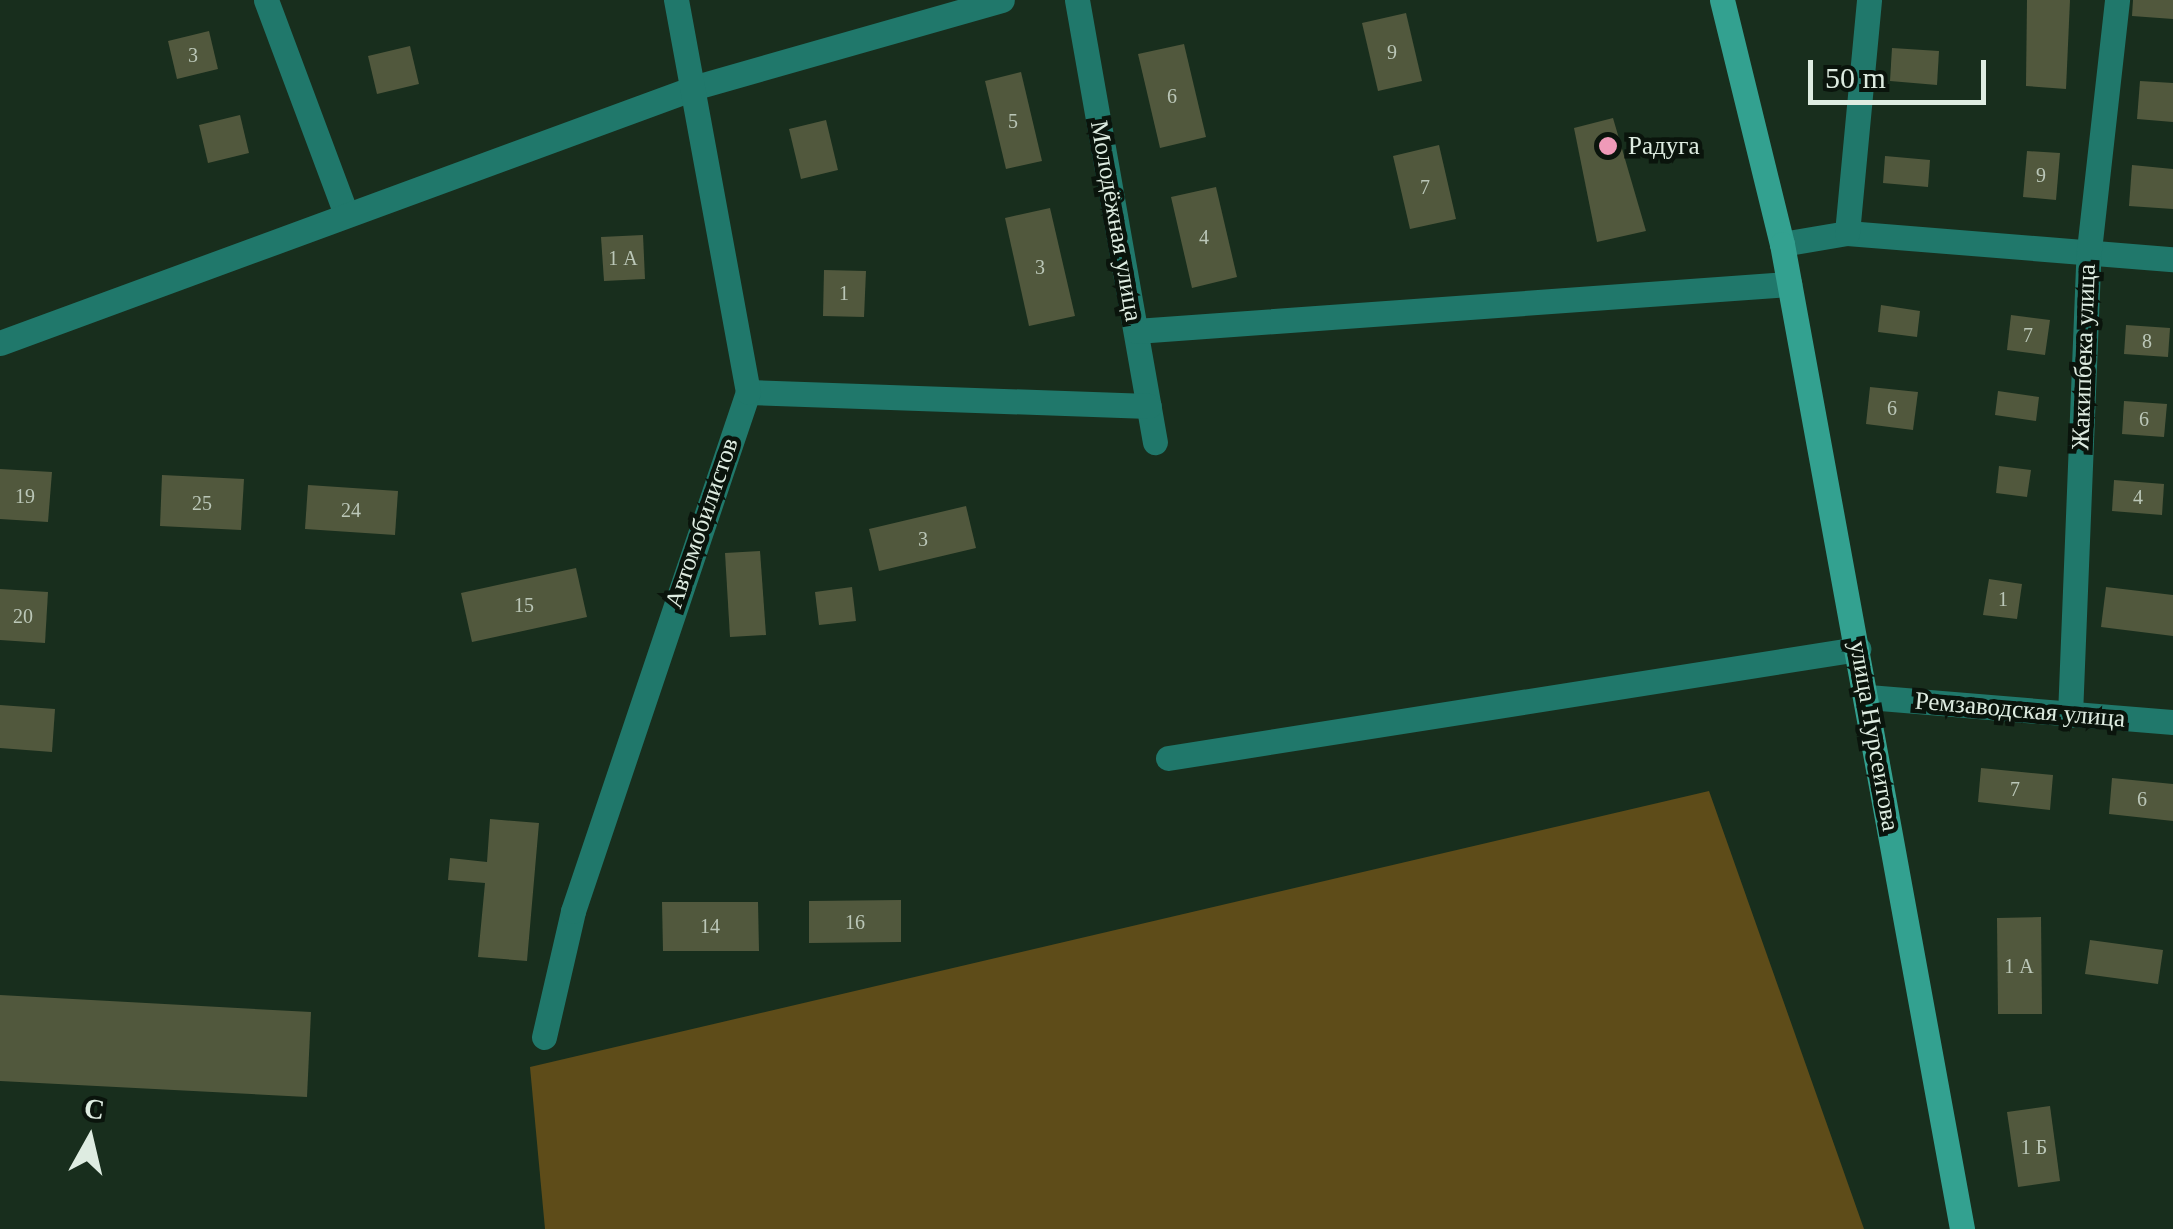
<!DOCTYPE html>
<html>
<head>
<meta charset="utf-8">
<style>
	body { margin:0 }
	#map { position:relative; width:2173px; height:1229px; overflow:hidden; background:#182e1d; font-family:"Times New Roman",serif }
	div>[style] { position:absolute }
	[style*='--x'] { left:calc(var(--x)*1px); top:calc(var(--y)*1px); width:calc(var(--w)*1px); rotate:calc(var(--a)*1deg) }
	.green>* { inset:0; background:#5e4c19 }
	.building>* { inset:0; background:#51583d }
	.street>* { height:25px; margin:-12.5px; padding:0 12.5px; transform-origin:12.5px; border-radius:12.5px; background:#20786b }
	.secondary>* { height:25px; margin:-12.5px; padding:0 12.5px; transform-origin:12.5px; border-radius:12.5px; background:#33a190 }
	.dots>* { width:28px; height:28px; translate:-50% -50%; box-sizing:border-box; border:5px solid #0a140c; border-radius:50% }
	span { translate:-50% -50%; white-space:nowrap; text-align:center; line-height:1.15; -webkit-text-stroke:9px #0a140c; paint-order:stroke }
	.number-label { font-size:20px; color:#bbc7b8 }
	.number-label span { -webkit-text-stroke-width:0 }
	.poi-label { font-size:25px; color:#deece1 }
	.left { translate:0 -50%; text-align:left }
	.street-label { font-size:25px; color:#deece1 }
	.north { position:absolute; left:40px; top:1089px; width:100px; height:100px; -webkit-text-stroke:8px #0a140c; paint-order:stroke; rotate:8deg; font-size:28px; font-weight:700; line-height:40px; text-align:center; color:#deece1 }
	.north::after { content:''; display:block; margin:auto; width:35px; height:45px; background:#deece1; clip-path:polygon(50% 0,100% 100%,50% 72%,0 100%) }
	.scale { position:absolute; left:1808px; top:60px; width:178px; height:45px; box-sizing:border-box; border:5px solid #deece1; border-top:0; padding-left:12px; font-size:30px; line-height:35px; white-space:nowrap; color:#deece1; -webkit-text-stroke:8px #0a140c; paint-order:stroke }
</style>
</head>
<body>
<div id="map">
	<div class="green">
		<i style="clip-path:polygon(1709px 791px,1864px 1229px,545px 1229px,530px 1067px)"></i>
	</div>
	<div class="building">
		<i style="clip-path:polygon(2027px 0,2070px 0,2066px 89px,2026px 86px)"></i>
		<i style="clip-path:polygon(2133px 0,2173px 0,2173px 19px,2132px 16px)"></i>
		<i style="clip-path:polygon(1406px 13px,1422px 81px,1378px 91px,1362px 23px)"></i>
		<i style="clip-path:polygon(209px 31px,218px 69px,177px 79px,168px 41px)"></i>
		<i style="clip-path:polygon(1184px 44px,1206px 137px,1160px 148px,1138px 54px)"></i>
		<i style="clip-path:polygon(410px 46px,419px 84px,377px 94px,368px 56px)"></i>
		<i style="clip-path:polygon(1892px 48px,1939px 51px,1937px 85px,1890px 81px)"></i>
		<i style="clip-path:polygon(1021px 72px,1042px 161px,1006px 169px,985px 81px)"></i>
		<i style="clip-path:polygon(2140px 81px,2173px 83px,2173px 122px,2137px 119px)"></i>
		<i style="clip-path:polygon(240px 115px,249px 153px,208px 163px,199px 125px)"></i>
		<i style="clip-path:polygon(1613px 118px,1646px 231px,1597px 242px,1574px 128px)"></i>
		<i style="clip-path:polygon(826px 120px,838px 170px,801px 179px,789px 129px)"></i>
		<i style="clip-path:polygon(1439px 145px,1456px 219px,1410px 229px,1393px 156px)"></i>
		<i style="clip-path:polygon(2027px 151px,2060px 153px,2056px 200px,2023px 197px)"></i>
		<i style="clip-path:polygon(1885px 156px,1930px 160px,1928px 187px,1883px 183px)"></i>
		<i style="clip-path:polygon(2132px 165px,2173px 169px,2173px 209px,2129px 206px)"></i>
		<i style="clip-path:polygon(1216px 187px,1237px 277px,1192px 288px,1171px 197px)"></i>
		<i style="clip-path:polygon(1050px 208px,1075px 316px,1029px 326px,1005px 218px)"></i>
		<i style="clip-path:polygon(643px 235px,645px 279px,604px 281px,601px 237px)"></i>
		<i style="clip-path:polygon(824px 270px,866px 271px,864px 317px,823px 316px)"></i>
		<i style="clip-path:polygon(1881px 305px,1920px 311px,1917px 337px,1878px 332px)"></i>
		<i style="clip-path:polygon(2011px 315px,2050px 320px,2045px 355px,2007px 350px)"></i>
		<i style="clip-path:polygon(2126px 325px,2170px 328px,2168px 357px,2124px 354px)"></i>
		<i style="clip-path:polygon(1870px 387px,1918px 392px,1913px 430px,1866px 424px)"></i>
		<i style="clip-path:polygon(1998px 391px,2039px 397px,2036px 421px,1995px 415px)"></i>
		<i style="clip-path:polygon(2124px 401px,2167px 404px,2164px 437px,2122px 434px)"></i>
		<i style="clip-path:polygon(1999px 466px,2031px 470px,2027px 497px,1996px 493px)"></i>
		<i style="clip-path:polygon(0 469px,52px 472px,48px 522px,0 519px)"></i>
		<i style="clip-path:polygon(162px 475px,244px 479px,241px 530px,160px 526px)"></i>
		<i style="clip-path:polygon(2114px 480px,2164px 484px,2162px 515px,2112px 511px)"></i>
		<i style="clip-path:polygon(308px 485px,398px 491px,395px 535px,305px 529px)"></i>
		<i style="clip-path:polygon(966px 506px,976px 548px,879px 571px,869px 529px)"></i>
		<i style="clip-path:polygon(760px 551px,766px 635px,730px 637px,725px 553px)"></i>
		<i style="clip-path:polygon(576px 568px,587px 617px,472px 642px,461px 593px)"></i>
		<i style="clip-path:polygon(1989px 579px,2022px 584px,2017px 619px,1983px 615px)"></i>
		<i style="clip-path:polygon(852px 587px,856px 621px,819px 625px,815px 592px)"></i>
		<i style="clip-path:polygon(2106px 587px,2173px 595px,2173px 636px,2101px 627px)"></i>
		<i style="clip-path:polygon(0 589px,48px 592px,45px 643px,0 640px)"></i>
		<i style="clip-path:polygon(0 705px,55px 709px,52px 752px,0 748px)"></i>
		<i style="clip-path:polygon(1981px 768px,2053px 775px,2050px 810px,1978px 802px)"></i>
		<i style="clip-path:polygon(2112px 778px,2173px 784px,2173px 821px,2109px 814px)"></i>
		<i style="clip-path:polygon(490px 819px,539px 823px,527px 961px,478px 957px,485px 883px,448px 880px,450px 858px,487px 862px)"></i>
		<i style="clip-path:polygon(901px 900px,901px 942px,809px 943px,809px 901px)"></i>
		<i style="clip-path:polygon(662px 902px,758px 902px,759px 951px,663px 951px)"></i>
		<i style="clip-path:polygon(2041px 917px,2042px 1014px,1998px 1014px,1997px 918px)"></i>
		<i style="clip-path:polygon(2090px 940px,2163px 950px,2158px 984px,2085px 974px)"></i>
		<i style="clip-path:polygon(0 995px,311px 1012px,307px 1097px,0 1081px)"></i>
		<i style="clip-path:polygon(2050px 1106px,2060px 1181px,2018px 1187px,2007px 1112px)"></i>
	</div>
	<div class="street">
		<i style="--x:266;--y:0;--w:228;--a:69.5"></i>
		<i style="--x:1077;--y:0;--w:449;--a:80"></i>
		<i style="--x:1847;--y:233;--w:327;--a:4.6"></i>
		<i style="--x:1782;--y:244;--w:66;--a:-9.6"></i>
		<i style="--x:1847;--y:233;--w:234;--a:-84.6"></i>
		<i style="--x:1136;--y:331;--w:655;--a:-4.12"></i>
		<i style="--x:0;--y:343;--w:742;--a:-20.19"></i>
		<i style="--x:696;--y:87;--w:318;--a:-15.9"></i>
		<i style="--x:748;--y:392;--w:401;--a:2"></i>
		<i style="--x:1868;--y:697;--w:306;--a:4.7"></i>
		<i style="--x:2070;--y:715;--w:465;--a:-87.7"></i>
		<i style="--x:2089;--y:250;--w:252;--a:-83.6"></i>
		<i style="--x:1168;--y:758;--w:699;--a:-8.98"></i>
		<i style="--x:544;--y:1037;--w:129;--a:-77"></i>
		<i style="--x:573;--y:911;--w:548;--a:-71.37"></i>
		<i style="--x:748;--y:392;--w:399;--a:-100.4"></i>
	</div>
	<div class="secondary">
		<i style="--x:1722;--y:0;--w:251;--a:76.2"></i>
		<i style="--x:1782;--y:244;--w:1001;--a:79.64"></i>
	</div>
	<div class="dots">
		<i style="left:1608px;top:146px;background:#ef9ab8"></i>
	</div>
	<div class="number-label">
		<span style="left:1392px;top:52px">9</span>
		<span style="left:193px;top:55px">3</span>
		<span style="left:1172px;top:96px">6</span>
		<span style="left:1013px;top:121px">5</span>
		<span style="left:2041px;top:175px">9</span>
		<span style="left:1425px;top:187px">7</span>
		<span style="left:1204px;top:237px">4</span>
		<span style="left:623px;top:258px">1 А</span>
		<span style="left:1040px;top:267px">3</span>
		<span style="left:844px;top:293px">1</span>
		<span style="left:2028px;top:335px">7</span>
		<span style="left:2147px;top:341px">8</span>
		<span style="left:1892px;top:408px">6</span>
		<span style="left:2144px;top:419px">6</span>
		<span style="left:25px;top:496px">19</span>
		<span style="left:2138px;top:497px">4</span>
		<span style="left:202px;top:503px">25</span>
		<span style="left:351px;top:510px">24</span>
		<span style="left:923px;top:539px">3</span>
		<span style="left:2003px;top:599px">1</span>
		<span style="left:524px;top:605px">15</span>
		<span style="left:23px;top:616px">20</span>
		<span style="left:2015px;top:789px">7</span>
		<span style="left:2142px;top:799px">6</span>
		<span style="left:855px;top:922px">16</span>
		<span style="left:710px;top:926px">14</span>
		<span style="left:2019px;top:966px">1 А</span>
		<span style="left:2034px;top:1147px">1 Б</span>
	</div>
	<div class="poi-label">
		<span class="left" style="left:1628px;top:146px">Радуга</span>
	</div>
	<div class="street-label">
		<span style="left:1116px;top:221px;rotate:80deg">Молодёжная улица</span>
		<span style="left:2084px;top:357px;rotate:-88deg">Жакипбека улица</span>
		<span style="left:702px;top:523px;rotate:-71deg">Автомобилистов</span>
		<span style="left:2020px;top:710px;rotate:5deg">Ремзаводская улица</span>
		<span style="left:1874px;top:736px;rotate:80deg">улица Нурсеитова</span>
	</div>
	<div class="north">С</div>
	<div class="scale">50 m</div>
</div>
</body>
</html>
